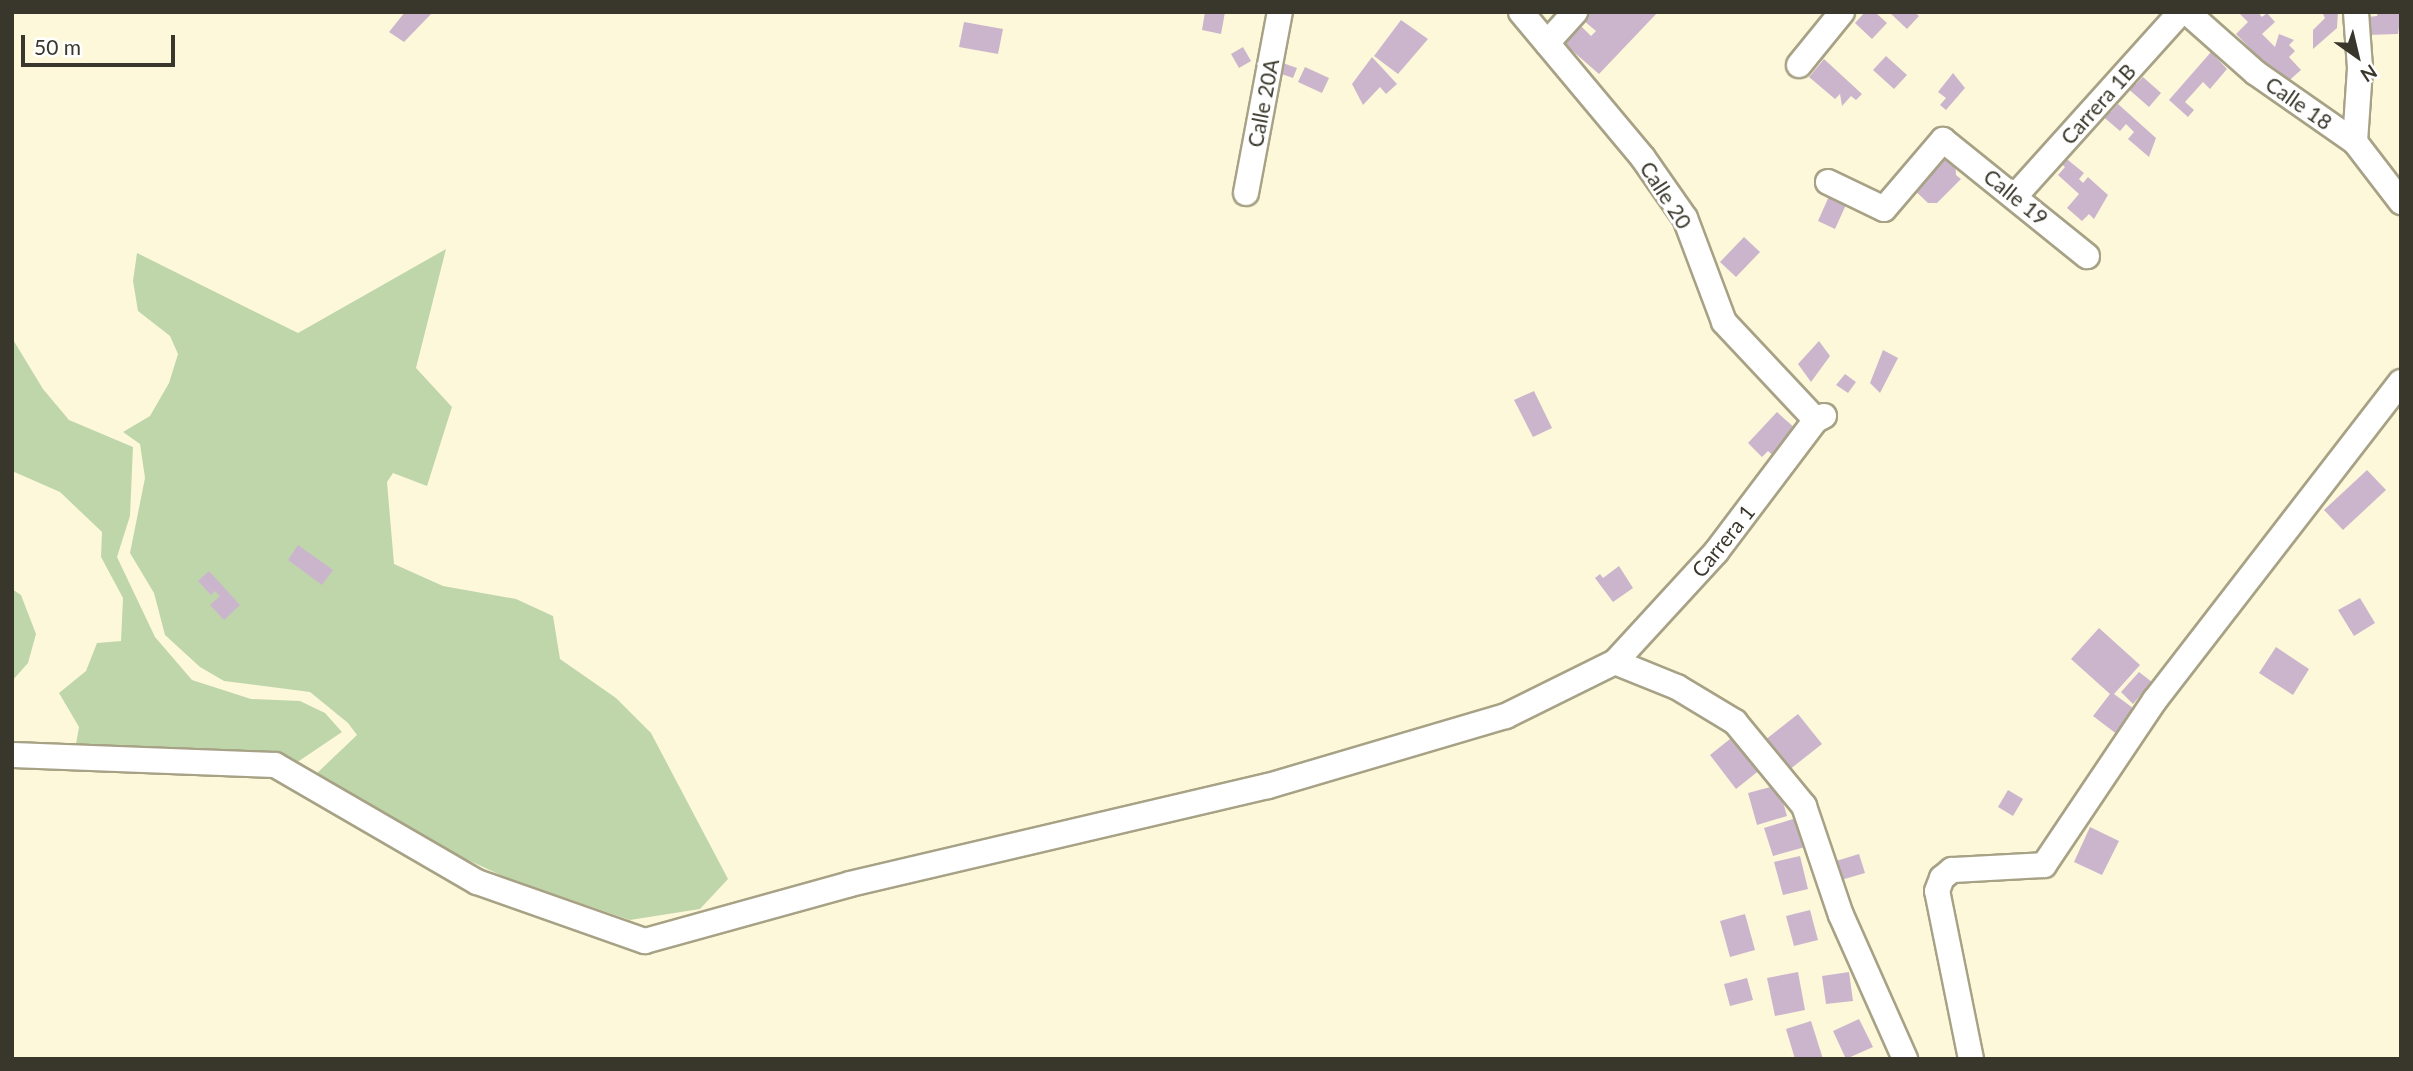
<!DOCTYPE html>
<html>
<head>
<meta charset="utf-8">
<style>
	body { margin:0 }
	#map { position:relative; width:2413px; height:1071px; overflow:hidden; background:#fef8da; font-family:Lato,sans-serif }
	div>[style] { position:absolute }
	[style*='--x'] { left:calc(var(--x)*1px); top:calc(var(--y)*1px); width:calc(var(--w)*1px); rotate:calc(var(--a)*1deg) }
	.green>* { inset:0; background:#bfd6ab }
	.building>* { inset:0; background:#cbb5cc }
	.roads { filter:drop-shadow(2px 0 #a7a286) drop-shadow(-2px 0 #a7a286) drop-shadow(0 2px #a7a286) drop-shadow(0 -2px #a7a286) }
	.street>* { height:24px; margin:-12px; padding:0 12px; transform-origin:12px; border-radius:12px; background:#fff }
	span { translate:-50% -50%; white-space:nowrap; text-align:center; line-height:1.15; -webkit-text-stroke:6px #fff; paint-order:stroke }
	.street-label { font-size:21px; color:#39372b }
	.frame { position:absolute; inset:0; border:14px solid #39372b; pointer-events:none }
	.north { position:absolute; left:2322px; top:21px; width:70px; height:70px; -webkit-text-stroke:5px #fff; paint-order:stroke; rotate:146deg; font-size:19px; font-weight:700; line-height:28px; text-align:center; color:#39372b }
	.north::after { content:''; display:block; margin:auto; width:24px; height:32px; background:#39372b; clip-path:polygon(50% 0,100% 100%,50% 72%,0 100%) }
	.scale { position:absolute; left:21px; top:35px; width:154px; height:32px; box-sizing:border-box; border:4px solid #39372b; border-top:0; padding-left:9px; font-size:21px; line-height:24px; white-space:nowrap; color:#39372b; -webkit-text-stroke:5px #fff; paint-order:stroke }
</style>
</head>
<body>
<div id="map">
	<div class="green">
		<i style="clip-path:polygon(446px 249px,416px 368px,452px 407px,427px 486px,393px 473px,387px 482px,394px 564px,443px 586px,516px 599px,553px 616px,560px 659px,616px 698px,651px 733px,728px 879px,700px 909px,630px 920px,509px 879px,440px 847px,315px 775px,357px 735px,348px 723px,310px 692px,224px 681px,200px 667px,165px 635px,154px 593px,130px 553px,145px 478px,140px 444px,123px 432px,150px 416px,169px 383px,178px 354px,170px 336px,138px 311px,133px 281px,137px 253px,298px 333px)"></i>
		<i style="clip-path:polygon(12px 338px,43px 389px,69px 420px,133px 447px,130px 516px,117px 557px,155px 637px,192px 680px,251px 699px,300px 701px,325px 713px,342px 732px,296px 763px,230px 753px,76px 744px,79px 727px,59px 693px,86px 671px,97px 643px,121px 641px,123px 598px,101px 557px,102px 532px,60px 492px,12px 471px)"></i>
		<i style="clip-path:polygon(12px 589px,21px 595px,36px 634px,28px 663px,12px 681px)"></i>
	</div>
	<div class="building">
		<i style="clip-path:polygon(405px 12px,433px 12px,404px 42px,389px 32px)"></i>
		<i style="clip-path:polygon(1205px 12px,1225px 12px,1221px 34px,1202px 30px)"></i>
		<i style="clip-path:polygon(1585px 12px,1658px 12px,1599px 74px,1560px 40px,1580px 25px,1591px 36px,1596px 31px,1584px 21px,1589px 16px)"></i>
		<i style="clip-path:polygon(1865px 12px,1875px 12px,1887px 23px,1872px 39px,1855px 23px)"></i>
		<i style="clip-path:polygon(1889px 12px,1914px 12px,1919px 16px,1907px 29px)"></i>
		<i style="clip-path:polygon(2238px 12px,2258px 12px,2262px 17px,2267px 13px,2275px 22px,2262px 34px,2275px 47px,2279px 34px,2294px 40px,2289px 45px,2295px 51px,2289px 57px,2301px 70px,2285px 84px,2236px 34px,2248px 22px)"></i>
		<i style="clip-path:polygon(2322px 12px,2338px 12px,2337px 28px,2313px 49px,2313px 30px,2325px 18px)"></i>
		<i style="clip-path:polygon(2378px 12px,2401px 12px,2398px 34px,2366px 35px,2368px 17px,2377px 16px)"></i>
		<i style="clip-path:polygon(1401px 20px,1428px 39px,1398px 74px,1374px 56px)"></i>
		<i style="clip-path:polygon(964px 22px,1003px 29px,998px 54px,959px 47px)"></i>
		<i style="clip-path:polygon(1243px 47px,1251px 61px,1239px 68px,1231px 54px)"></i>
		<i style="clip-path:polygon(2211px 52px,2227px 69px,2210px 89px,2203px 82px,2185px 102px,2194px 110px,2188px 117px,2169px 100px)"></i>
		<i style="clip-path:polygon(1886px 56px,1907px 75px,1894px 89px,1873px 70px)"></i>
		<i style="clip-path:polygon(1372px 57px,1397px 84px,1386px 94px,1380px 87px,1363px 105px,1352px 84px)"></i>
		<i style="clip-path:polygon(1824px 59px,1862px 94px,1856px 100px,1851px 96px,1842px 106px,1840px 94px,1835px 99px,1809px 77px)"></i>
		<i style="clip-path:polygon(1280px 62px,1297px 68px,1293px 78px,1276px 72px)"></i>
		<i style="clip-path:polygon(1305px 67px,1329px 78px,1322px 93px,1298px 82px)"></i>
		<i style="clip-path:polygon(1953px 73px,1965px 88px,1946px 110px,1940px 105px,1946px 98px,1938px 92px)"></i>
		<i style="clip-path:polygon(2143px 77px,2161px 93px,2149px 107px,2125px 86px,2130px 79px,2136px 84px)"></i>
		<i style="clip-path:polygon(2118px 104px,2156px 138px,2149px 157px,2128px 139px,2134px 132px,2126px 124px,2120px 131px,2100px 114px,2106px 107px,2111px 112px)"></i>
		<i style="clip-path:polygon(1935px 152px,1955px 158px,1956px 175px,1961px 179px,1937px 203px,1928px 203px,1909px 185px)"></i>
		<i style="clip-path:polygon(2063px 156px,2084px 173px,2079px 179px,2083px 183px,2088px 177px,2108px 195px,2094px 219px,2089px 214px,2082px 221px,2067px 208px,2079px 194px,2058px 175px,2065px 167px,2058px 161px)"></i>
		<i style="clip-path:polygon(1830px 194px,1850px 196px,1835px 229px,1818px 221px)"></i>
		<i style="clip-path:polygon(1744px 237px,1760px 252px,1736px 277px,1720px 262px)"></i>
		<i style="clip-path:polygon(1819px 341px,1830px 356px,1811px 382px,1798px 364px)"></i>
		<i style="clip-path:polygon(1883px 350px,1898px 358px,1880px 393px,1870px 383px)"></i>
		<i style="clip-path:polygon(1845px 374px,1856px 382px,1848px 393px,1836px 385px)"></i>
		<i style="clip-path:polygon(1534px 391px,1552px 428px,1533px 437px,1514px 400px)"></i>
		<i style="clip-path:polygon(1777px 412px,1797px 430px,1778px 460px,1768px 451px,1762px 457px,1748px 443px)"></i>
		<i style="clip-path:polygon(2367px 470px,2386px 490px,2343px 530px,2324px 510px)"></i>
		<i style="clip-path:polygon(298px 545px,333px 570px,322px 585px,288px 560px)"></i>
		<i style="clip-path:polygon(1619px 566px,1633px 588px,1613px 602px,1595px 578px,1600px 574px,1603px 578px)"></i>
		<i style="clip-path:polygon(209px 571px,240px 605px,224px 620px,210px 605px,220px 596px,215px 591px,211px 595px,198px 581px)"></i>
		<i style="clip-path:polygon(2360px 598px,2375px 623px,2354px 636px,2338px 610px)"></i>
		<i style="clip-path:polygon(2099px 628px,2140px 665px,2114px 694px,2137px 711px,2118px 735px,2093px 716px,2110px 694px,2071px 659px)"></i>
		<i style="clip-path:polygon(2276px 647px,2309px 669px,2293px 695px,2259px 673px)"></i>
		<i style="clip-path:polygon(2139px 672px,2152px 682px,2133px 704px,2121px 692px)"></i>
		<i style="clip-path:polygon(1798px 714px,1822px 744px,1789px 770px,1765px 740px)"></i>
		<i style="clip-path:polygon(1735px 735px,1761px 769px,1736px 789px,1710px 755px)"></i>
		<i style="clip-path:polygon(1778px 785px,1787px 816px,1757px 825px,1748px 793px)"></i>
		<i style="clip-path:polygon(2008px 790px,2023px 799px,2013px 816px,1998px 807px)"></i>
		<i style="clip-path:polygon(1796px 818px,1805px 847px,1773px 856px,1764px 828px)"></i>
		<i style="clip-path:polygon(2090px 827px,2119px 841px,2102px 875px,2074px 862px)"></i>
		<i style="clip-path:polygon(1859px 854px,1865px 873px,1841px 880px,1836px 861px)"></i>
		<i style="clip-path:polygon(1800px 856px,1808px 889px,1783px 895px,1774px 862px)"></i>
		<i style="clip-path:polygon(1810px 910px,1818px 940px,1794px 946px,1786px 916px)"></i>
		<i style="clip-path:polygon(1745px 914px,1755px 950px,1730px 957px,1720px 921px)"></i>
		<i style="clip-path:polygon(1798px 972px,1805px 1010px,1775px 1016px,1767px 978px)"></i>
		<i style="clip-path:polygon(1849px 972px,1853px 1001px,1826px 1004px,1822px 976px)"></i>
		<i style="clip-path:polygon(1747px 978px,1753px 1000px,1730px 1006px,1724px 984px)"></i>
		<i style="clip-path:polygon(1859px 1019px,1873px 1047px,1846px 1059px,1833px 1031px)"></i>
		<i style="clip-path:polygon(1811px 1021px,1823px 1059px,1795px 1059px,1786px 1029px)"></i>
	</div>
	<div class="roads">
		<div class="street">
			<i style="--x:1521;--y:12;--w:190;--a:50.1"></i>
			<i style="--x:1643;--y:158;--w:73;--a:55"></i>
			<i style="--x:1685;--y:218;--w:111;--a:69.4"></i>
			<i style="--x:1724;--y:322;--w:134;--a:46.8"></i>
			<i style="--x:2187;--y:12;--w:92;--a:41.5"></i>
			<i style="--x:2256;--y:73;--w:121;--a:34.9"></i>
			<i style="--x:2355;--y:142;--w:76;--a:52.5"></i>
			<i style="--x:1547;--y:43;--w:42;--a:-47.9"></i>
			<i style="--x:1799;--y:65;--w:68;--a:-50.9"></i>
			<i style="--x:2355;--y:142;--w:74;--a:-86.1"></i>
			<i style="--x:2360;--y:68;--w:56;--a:-94.1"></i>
			<i style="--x:1828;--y:182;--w:62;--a:25.7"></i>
			<i style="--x:1884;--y:209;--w:91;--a:-49.5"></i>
			<i style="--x:1943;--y:140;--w:185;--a:38.9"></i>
			<i style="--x:1246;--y:193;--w:184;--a:-79.4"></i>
			<i style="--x:2016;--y:195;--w:246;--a:-48"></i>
			<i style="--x:1615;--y:662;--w:67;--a:22"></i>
			<i style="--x:1677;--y:687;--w:68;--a:31.1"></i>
			<i style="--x:1735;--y:722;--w:109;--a:50.6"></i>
			<i style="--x:1804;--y:806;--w:115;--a:71.3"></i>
			<i style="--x:1841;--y:915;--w:158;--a:66"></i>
			<i style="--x:12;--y:755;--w:263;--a:2.2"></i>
			<i style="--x:275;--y:765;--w:233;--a:30.1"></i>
			<i style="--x:477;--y:882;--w:178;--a:19.4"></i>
			<i style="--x:645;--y:941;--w:213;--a:-15.5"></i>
			<i style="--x:850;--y:884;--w:429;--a:-13.2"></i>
			<i style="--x:1268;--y:786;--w:248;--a:-16.4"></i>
			<i style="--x:1506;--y:716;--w:122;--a:-26.4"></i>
			<i style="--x:1615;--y:662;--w:149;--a:-47.4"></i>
			<i style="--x:1716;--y:552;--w:166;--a:-52.9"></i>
			<i style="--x:1816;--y:420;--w:9;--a:-27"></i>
			<i style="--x:1971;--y:1059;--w:171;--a:-101.4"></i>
			<i style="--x:1937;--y:891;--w:14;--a:-69"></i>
			<i style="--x:1942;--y:878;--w:13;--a:-39"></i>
			<i style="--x:1952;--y:870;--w:92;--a:-3.1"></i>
			<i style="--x:2044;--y:865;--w:199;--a:-56.1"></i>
			<i style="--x:2155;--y:700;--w:402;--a:-52.3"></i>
		</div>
	</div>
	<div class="street-label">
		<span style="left:1263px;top:103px;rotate:-79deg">Calle 20A</span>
		<span style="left:2299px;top:103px;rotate:35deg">Calle 18</span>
		<span style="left:2098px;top:104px;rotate:-48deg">Carrera 1B</span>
		<span style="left:1666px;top:195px;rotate:57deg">Calle 20</span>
		<span style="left:2016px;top:197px;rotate:39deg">Calle 19</span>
		<span style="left:1723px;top:541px;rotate:-51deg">Carrera 1</span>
	</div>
	<div class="frame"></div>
	<div class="north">N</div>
	<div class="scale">50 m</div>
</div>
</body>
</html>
